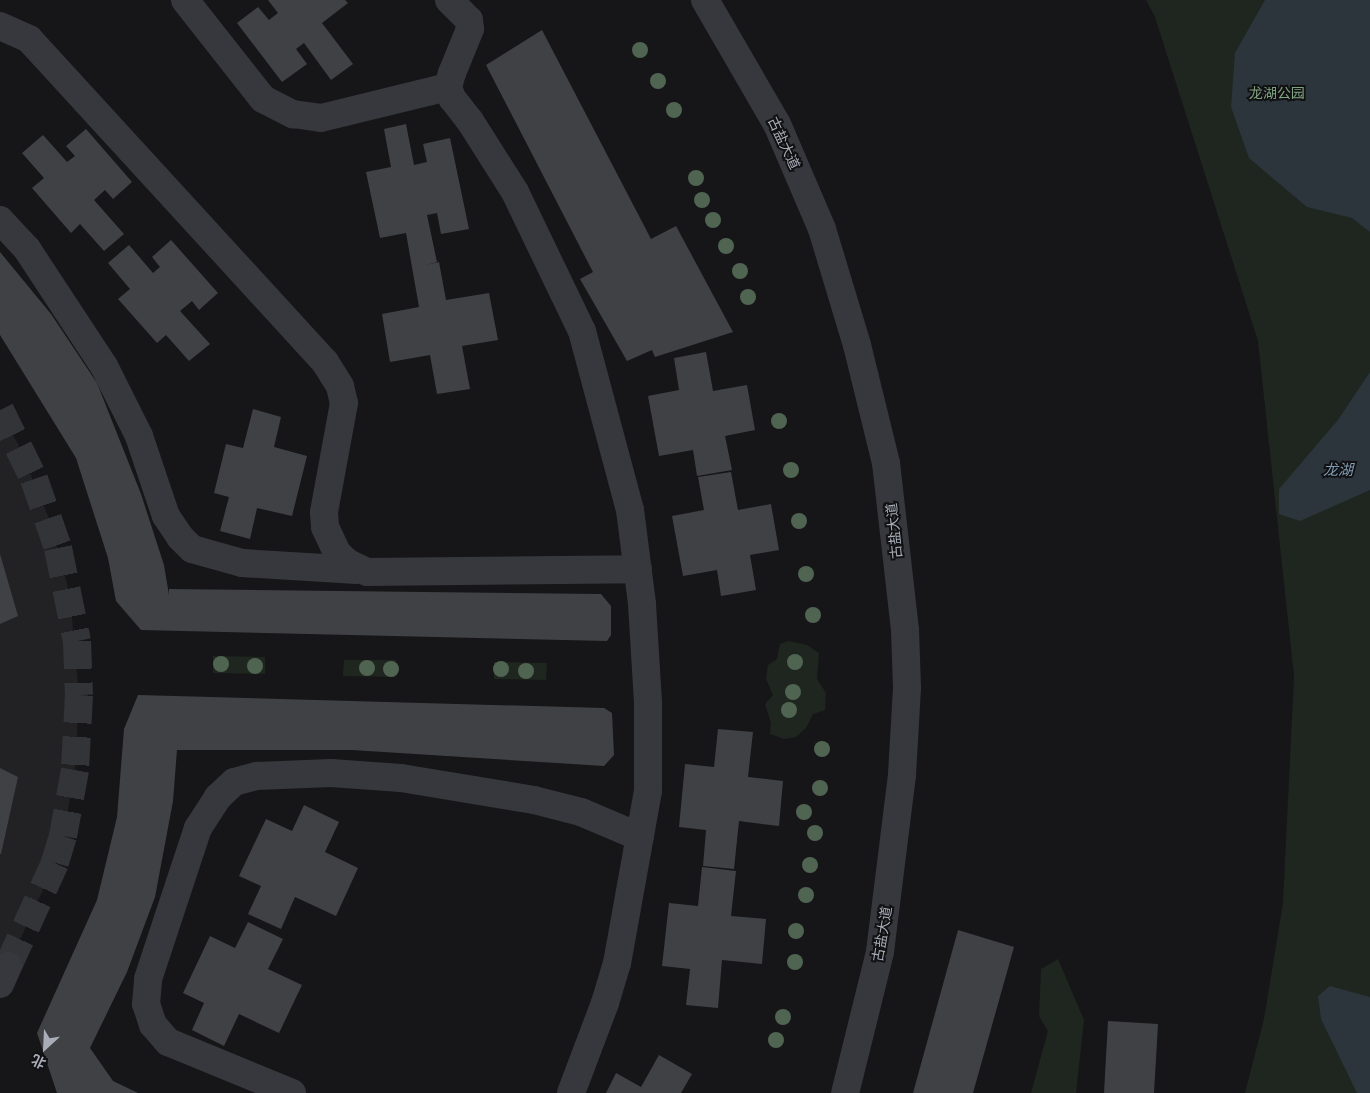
<!DOCTYPE html>
<html>
<head>
<meta charset="utf-8">
<style>
	body { margin:0 }
	#map { position:relative; width:1370px; height:1093px; overflow:hidden; background:#161618; font-family:"PT Sans","Noto Sans SC",sans-serif }
	div>[style] { position:absolute }
	[style*='--x'] { left:calc(var(--x)*1px); top:calc(var(--y)*1px); width:calc(var(--w)*1px); rotate:calc(var(--a)*1deg) }
	.built>* { inset:0; background:#222225 }
	.green>* { inset:0; background:#1e261f }
	.water>* { inset:0; background:#2c353c }
	.building>* { inset:0; background:#404145 }
	.minor-tunnel>* { height:28px; margin-top:-14px; transform-origin:0; background:repeating-linear-gradient(90deg,#333438 0 28px,transparent 0 42px) }
	.minor>* { height:28px; margin:-14px; padding:0 14px; transform-origin:14px; border-radius:14px; background:#37383d }
	.trees>* { width:16px; height:16px; margin:-8px; border-radius:50%; background:#506452 }
	span { translate:-50% -50%; white-space:nowrap; text-align:center; line-height:1.15; -webkit-text-stroke:4px #111113; paint-order:stroke }
	.park-label { font-size:14px; color:#7fa381 }
	.street-label { font-size:14px; color:#a8adb8 }
	.water-label { font-size:15px; color:#7f9bb3; font-style:italic }
	.north { position:absolute; left:20px; top:1023px; width:50px; height:50px; -webkit-text-stroke:4px #111113; paint-order:stroke; rotate:205deg; font-size:14px; font-weight:700; line-height:20px; text-align:center; color:#a8adb8 }
	.north::after { content:''; display:block; margin:auto; width:18px; height:22px; background:#a8adb8; clip-path:polygon(50% 0,100% 100%,50% 72%,0 100%) }
</style>
</head>
<body>
<div id="map">
	<div class="built">
		<i style="clip-path:polygon(0 414px,18px 444px,50px 521px,70px 595px,79px 695px,75px 770px,64px 831px,42px 892px,0 983px)"></i>
	</div>
	<div class="green">
		<i style="clip-path:polygon(1146px 0,1370px 0,1370px 1093px,1245px 1093px,1264px 1019px,1283px 903px,1294px 676px,1258px 341px,1155px 17px)"></i>
		<i style="clip-path:polygon(788px 641px,807px 645px,819px 653px,817px 679px,826px 693px,825px 710px,813px 714px,806px 728px,796px 737px,784px 739px,770px 734px,771px 723px,765px 704px,773px 695px,766px 679px,768px 665px,777px 659px,780px 644px)"></i>
		<i style="clip-path:polygon(213px 656px,265px 657px,265px 674px,213px 673px)"></i>
		<i style="clip-path:polygon(344px 660px,396px 660px,395px 677px,343px 676px)"></i>
		<i style="clip-path:polygon(494px 662px,547px 663px,546px 680px,494px 679px)"></i>
		<i style="clip-path:polygon(1058px 959px,1084px 1020px,1076px 1093px,1031px 1093px,1048px 1031px,1039px 1016px,1041px 969px)"></i>
	</div>
	<div class="water">
		<i style="clip-path:polygon(1265px 0,1370px 0,1370px 232px,1352px 218px,1307px 207px,1249px 158px,1231px 107px,1235px 53px)"></i>
		<i style="clip-path:polygon(1370px 372px,1370px 490px,1300px 521px,1279px 514px,1279px 489px,1338px 420px)"></i>
		<i style="clip-path:polygon(1330px 986px,1370px 997px,1370px 1093px,1357px 1093px,1321px 1019px,1318px 996px)"></i>
	</div>
	<div class="building">
		<i style="clip-path:polygon(268px 0,345px 0,348px 3px,322px 23px,353px 64px,331px 80px,304px 43px,296px 49px,307px 64px,282px 82px,237px 23px,258px 7px,269px 20px,278px 13px)"></i>
		<i style="clip-path:polygon(542px 30px,651px 239px,676px 226px,733px 332px,655px 357px,652px 350px,627px 361px,580px 279px,593px 272px,486px 65px)"></i>
		<i style="clip-path:polygon(406px 124px,414px 165px,427px 162px,423px 144px,450px 138px,469px 229px,441px 234px,437px 213px,427px 215px,437px 262px,426px 265px,439px 262px,446px 300px,489px 293px,498px 340px,462px 346px,470px 389px,437px 394px,430px 355px,390px 362px,382px 314px,419px 307px,406px 233px,380px 238px,366px 172px,391px 167px,384px 129px)"></i>
		<i style="clip-path:polygon(86px 129px,132px 182px,113px 199px,105px 190px,94px 200px,124px 234px,104px 251px,80px 224px,71px 233px,32px 188px,44px 178px,22px 153px,43px 135px,67px 162px,75px 156px,66px 146px)"></i>
		<i style="clip-path:polygon(171px 240px,218px 293px,199px 310px,192px 301px,180px 311px,210px 344px,189px 361px,166px 335px,157px 343px,118px 299px,130px 289px,108px 263px,129px 245px,153px 273px,160px 267px,152px 257px)"></i>
		<i style="clip-path:polygon(0 252px,51px 314px,97px 383px,141px 494px,164px 565px,169px 595px,169px 589px,601px 594px,611px 606px,611px 635px,607px 641px,141px 630px,116px 601px,108px 558px,76px 458px,0 335px)"></i>
		<i style="clip-path:polygon(706px 352px,713px 391px,747px 385px,755px 430px,725px 436px,732px 470px,697px 476px,693px 450px,659px 456px,648px 396px,679px 390px,674px 358px)"></i>
		<i style="clip-path:polygon(253px 409px,281px 417px,274px 447px,307px 456px,292px 516px,257px 508px,250px 539px,220px 531px,229px 497px,214px 493px,226px 444px,243px 448px)"></i>
		<i style="clip-path:polygon(731px 472px,738px 510px,771px 504px,779px 550px,750px 555px,756px 590px,721px 596px,717px 570px,683px 576px,672px 516px,704px 510px,698px 477px)"></i>
		<i style="clip-path:polygon(0 554px,18px 616px,0 624px)"></i>
		<i style="clip-path:polygon(138px 695px,604px 708px,612px 713px,614px 755px,604px 766px,352px 750px,177px 750px,173px 801px,155px 897px,127px 972px,90px 1048px,113px 1081px,138px 1093px,57px 1093px,37px 1033px,97px 900px,117px 817px,124px 729px)"></i>
		<i style="clip-path:polygon(718px 729px,753px 732px,748px 777px,783px 781px,779px 826px,739px 821px,734px 869px,703px 866px,706px 830px,679px 827px,685px 764px,714px 767px)"></i>
		<i style="clip-path:polygon(0 768px,18px 777px,1px 854px,0 854px)"></i>
		<i style="clip-path:polygon(304px 805px,339px 822px,325px 852px,358px 868px,336px 916px,295px 897px,281px 929px,248px 914px,261px 886px,239px 876px,266px 819px,292px 831px)"></i>
		<i style="clip-path:polygon(702px 867px,736px 871px,731px 916px,766px 919px,762px 964px,722px 960px,718px 1008px,686px 1005px,690px 969px,662px 966px,669px 903px,698px 906px)"></i>
		<i style="clip-path:polygon(248px 922px,283px 939px,268px 969px,302px 985px,279px 1033px,239px 1014px,224px 1046px,192px 1030px,204px 1003px,183px 993px,210px 936px,235px 948px)"></i>
		<i style="clip-path:polygon(958px 930px,1014px 947px,973px 1093px,913px 1093px)"></i>
		<i style="clip-path:polygon(1108px 1021px,1158px 1024px,1154px 1093px,1104px 1093px)"></i>
		<i style="clip-path:polygon(659px 1055px,692px 1074px,681px 1093px,606px 1093px,616px 1073px,641px 1087px)"></i>
	</div>
	<div class="minor-tunnel">
		<i style="--x:0;--y:410;--w:77;--a:63.8"></i>
		<i style="--x:34;--y:479;--w:73;--a:70.8"></i>
		<i style="--x:58;--y:548;--w:95;--a:78.5"></i>
		<i style="--x:77;--y:641;--w:54;--a:87.9"></i>
		<i style="--x:79;--y:695;--w:75;--a:93.1"></i>
		<i style="--x:75;--y:770;--w:67;--a:100.3"></i>
		<i style="--x:63;--y:836;--w:28;--a:107"></i>
		<i style="--x:55;--y:863;--w:113;--a:114.5"></i>
	</div>
	<div class="minor">
		<i style="--x:185;--y:0;--w:126;--a:51.8"></i>
		<i style="--x:263;--y:99;--w:34;--a:27"></i>
		<i style="--x:293;--y:114;--w:28;--a:8"></i>
		<i style="--x:321;--y:118;--w:131;--a:-13.7"></i>
		<i style="--x:449;--y:0;--w:28;--a:45"></i>
		<i style="--x:469;--y:20;--w:9;--a:84"></i>
		<i style="--x:470;--y:29;--w:48;--a:112.2"></i>
		<i style="--x:452;--y:73;--w:15;--a:106"></i>
		<i style="--x:448;--y:87;--w:12;--a:70"></i>
		<i style="--x:452;--y:98;--w:29;--a:52"></i>
		<i style="--x:470;--y:121;--w:84;--a:57.6"></i>
		<i style="--x:515;--y:192;--w:154;--a:64.3"></i>
		<i style="--x:582;--y:331;--w:185;--a:75"></i>
		<i style="--x:630;--y:510;--w:95;--a:82.7"></i>
		<i style="--x:642;--y:604;--w:99;--a:86.5"></i>
		<i style="--x:648;--y:703;--w:88;--a:90"></i>
		<i style="--x:648;--y:791;--w:175;--a:100.2"></i>
		<i style="--x:617;--y:963;--w:42;--a:106.7"></i>
		<i style="--x:605;--y:1003;--w:96;--a:110.7"></i>
		<i style="--x:705;--y:0;--w:143;--a:59.9"></i>
		<i style="--x:777;--y:124;--w:114;--a:66.8"></i>
		<i style="--x:822;--y:229;--w:121;--a:73.2"></i>
		<i style="--x:857;--y:345;--w:122;--a:76.2"></i>
		<i style="--x:886;--y:463;--w:168;--a:83.5"></i>
		<i style="--x:905;--y:630;--w:58;--a:88"></i>
		<i style="--x:907;--y:688;--w:87;--a:93.3"></i>
		<i style="--x:902;--y:775;--w:178;--a:97.1"></i>
		<i style="--x:880;--y:952;--w:145;--a:103.9"></i>
		<i style="--x:0;--y:26;--w:32;--a:24"></i>
		<i style="--x:29;--y:39;--w:438;--a:47.5"></i>
		<i style="--x:325;--y:362;--w:28;--a:58"></i>
		<i style="--x:340;--y:386;--w:17;--a:77"></i>
		<i style="--x:344;--y:403;--w:111;--a:100.4"></i>
		<i style="--x:324;--y:512;--w:15;--a:86"></i>
		<i style="--x:325;--y:527;--w:29;--a:65"></i>
		<i style="--x:337;--y:553;--w:15;--a:42"></i>
		<i style="--x:348;--y:563;--w:21;--a:25"></i>
		<i style="--x:367;--y:572;--w:271;--a:-0.6"></i>
		<i style="--x:0;--y:220;--w:40;--a:47"></i>
		<i style="--x:27;--y:249;--w:140;--a:56.7"></i>
		<i style="--x:104;--y:366;--w:78;--a:63.4"></i>
		<i style="--x:139;--y:436;--w:84;--a:71.4"></i>
		<i style="--x:166;--y:516;--w:25;--a:56"></i>
		<i style="--x:180;--y:537;--w:17;--a:45"></i>
		<i style="--x:192;--y:549;--w:52;--a:15.6"></i>
		<i style="--x:242;--y:563;--w:115;--a:3.5"></i>
		<i style="--x:0;--y:984;--w:20;--a:-66"></i>
		<i style="--x:292;--y:1093;--w:134;--a:-157.6"></i>
		<i style="--x:168;--y:1042;--w:23;--a:-131"></i>
		<i style="--x:153;--y:1025;--w:22;--a:-108"></i>
		<i style="--x:146;--y:1004;--w:25;--a:-85"></i>
		<i style="--x:148;--y:979;--w:159;--a:-71.7"></i>
		<i style="--x:198;--y:828;--w:37;--a:-57"></i>
		<i style="--x:218;--y:797;--w:22;--a:-43"></i>
		<i style="--x:234;--y:782;--w:24;--a:-15"></i>
		<i style="--x:257;--y:776;--w:74;--a:-2.3"></i>
		<i style="--x:331;--y:773;--w:70;--a:4.1"></i>
		<i style="--x:401;--y:778;--w:135;--a:9.4"></i>
		<i style="--x:534;--y:800;--w:49;--a:14.3"></i>
		<i style="--x:581;--y:812;--w:64;--a:23"></i>
	</div>
	<div class="trees">
		<i style="left:640px;top:50px"></i>
		<i style="left:658px;top:81px"></i>
		<i style="left:674px;top:110px"></i>
		<i style="left:696px;top:178px"></i>
		<i style="left:702px;top:200px"></i>
		<i style="left:713px;top:220px"></i>
		<i style="left:726px;top:246px"></i>
		<i style="left:740px;top:271px"></i>
		<i style="left:748px;top:297px"></i>
		<i style="left:779px;top:421px"></i>
		<i style="left:791px;top:470px"></i>
		<i style="left:799px;top:521px"></i>
		<i style="left:806px;top:574px"></i>
		<i style="left:813px;top:615px"></i>
		<i style="left:795px;top:662px"></i>
		<i style="left:221px;top:664px"></i>
		<i style="left:255px;top:666px"></i>
		<i style="left:367px;top:668px"></i>
		<i style="left:391px;top:669px"></i>
		<i style="left:501px;top:669px"></i>
		<i style="left:526px;top:671px"></i>
		<i style="left:793px;top:692px"></i>
		<i style="left:789px;top:710px"></i>
		<i style="left:822px;top:749px"></i>
		<i style="left:820px;top:788px"></i>
		<i style="left:804px;top:812px"></i>
		<i style="left:815px;top:833px"></i>
		<i style="left:810px;top:865px"></i>
		<i style="left:806px;top:895px"></i>
		<i style="left:796px;top:931px"></i>
		<i style="left:795px;top:962px"></i>
		<i style="left:783px;top:1017px"></i>
		<i style="left:776px;top:1040px"></i>
	</div>
	<div class="park-label">
		<span style="left:1277px;top:93px">龙湖公园</span>
	</div>
	<div class="street-label">
		<span style="left:784px;top:143px;rotate:65deg">古盐大道</span>
		<span style="left:894px;top:531px;rotate:-96deg">古盐大道</span>
		<span style="left:882px;top:934px;rotate:-80deg">古盐大道</span>
	</div>
	<div class="water-label">
		<span style="left:1338px;top:470px">龙湖</span>
	</div>
	<div class="north">北</div>
</div>
</body>
</html>
